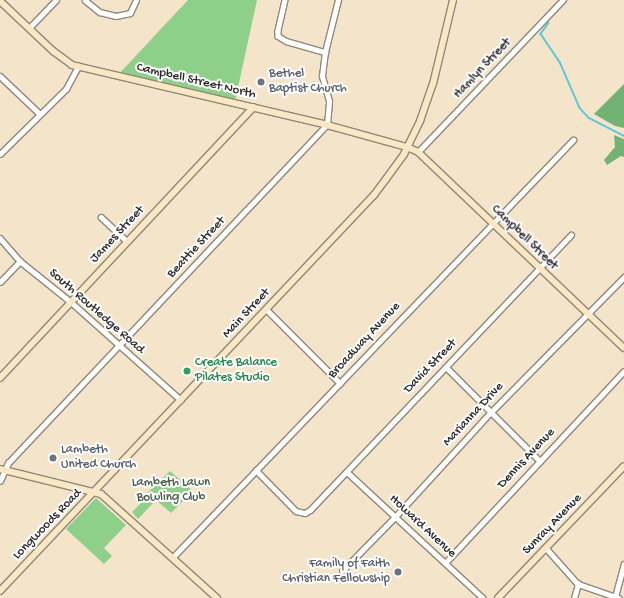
<!DOCTYPE html>
<html>
<head>
<meta charset="utf-8">
<style>
	body { margin:0 }
	#map { position:relative; width:624px; height:598px; overflow:hidden; background:#f4e4ca; font-family:"Gochi Hand",sans-serif }
	div>[style] { position:absolute }
	[style*='--x'] { left:calc(var(--x)*1px); top:calc(var(--y)*1px); width:calc(var(--w)*1px); rotate:calc(var(--a)*1deg) }
	.green>* { inset:0; background:#8ed089 }
	.forest>* { inset:0; background:#72b275 }
	.stream>* { height:1.5px; margin:-0.75px; padding:0 0.75px; transform-origin:0.75px; border-radius:0.75px; background:#5dc8d6 }
	.roads { filter:drop-shadow(1px 0 #90887a) drop-shadow(-1px 0 #90887a) drop-shadow(0 1px #90887a) drop-shadow(0 -1px #90887a) }
	.street>* { height:4.5px; margin:-2.25px; padding:0 2.25px; transform-origin:2.25px; border-radius:2.25px; background:#fff }
	.secondary>* { height:6px; margin:-3px; padding:0 3px; transform-origin:3px; border-radius:3px; background:#fae7c3 }
	.dots>* { width:11px; height:11px; translate:-50% -50%; box-sizing:border-box; border:2px solid #fff; border-radius:50% }
	span { translate:-50% -50%; white-space:nowrap; text-align:center; line-height:1.15; -webkit-text-stroke:4px #fff; paint-order:stroke }
	.street-label { font-size:13px; color:#2b2b2b }
	.worship-label { font-size:13px; color:#5b616d }
	.left { translate:0 -50%; text-align:left }
	.right { translate:-100% -50%; text-align:right }
	.leisure-label { font-size:13px; color:#27864d }
	.park-label { font-size:13px; color:#495d47 }
</style>
</head>
<body>
<div id="map">
	<div class="green">
		<i style="clip-path:polygon(188px 0,257px 0,234px 106px,116px 77px)"></i>
		<i style="clip-path:polygon(170px 471px,193px 491px,171px 513px,156px 500px,138px 519px,132px 512px,147px 497px,145px 495px)"></i>
		<i style="clip-path:polygon(96px 498px,126px 525px,104px 548px,112px 556px,104px 564px,66px 529px)"></i>
	</div>
	<div class="forest">
		<i style="clip-path:polygon(624px 84px,624px 128px,615px 126px,594px 114px)"></i>
		<i style="clip-path:polygon(614px 135px,624px 139px,624px 157px,621px 156px,607px 165px,604px 160px,615px 147px)"></i>
	</div>
	<div class="stream">
		<i style="--x:549;--y:23;--w:14;--a:126"></i>
		<i style="--x:541;--y:34;--w:34;--a:56"></i>
		<i style="--x:560;--y:62;--w:50;--a:66.5"></i>
		<i style="--x:580;--y:108;--w:13;--a:48"></i>
		<i style="--x:589;--y:118;--w:39;--a:27"></i>
	</div>
	<div class="roads">
		<div class="street">
			<i style="--x:85;--y:0;--w:19;--a:39"></i>
			<i style="--x:100;--y:12;--w:16;--a:14"></i>
			<i style="--x:116;--y:16;--w:14;--a:-12"></i>
			<i style="--x:130;--y:13;--w:14;--a:-65"></i>
			<i style="--x:285;--y:0;--w:32;--a:103"></i>
			<i style="--x:278;--y:31;--w:5;--a:90"></i>
			<i style="--x:278;--y:36;--w:9;--a:32"></i>
			<i style="--x:286;--y:41;--w:41;--a:15.8"></i>
			<i style="--x:29;--y:28;--w:39;--a:-46"></i>
			<i style="--x:0;--y:76;--w:55;--a:43.5"></i>
			<i style="--x:418;--y:152;--w:210;--a:-46.4"></i>
			<i style="--x:0;--y:154;--w:93;--a:-44.6"></i>
			<i style="--x:66;--y:89;--w:26;--a:-62"></i>
			<i style="--x:101;--y:217;--w:35;--a:43"></i>
			<i style="--x:0;--y:238;--w:30;--a:49"></i>
			<i style="--x:20;--y:261;--w:65;--a:38.8"></i>
			<i style="--x:71;--y:302;--w:147;--a:41.7"></i>
			<i style="--x:0;--y:282;--w:29;--a:-46"></i>
			<i style="--x:266;--y:309;--w:105;--a:45"></i>
			<i style="--x:446;--y:367;--w:133;--a:45"></i>
			<i style="--x:256;--y:470;--w:57;--a:45.7"></i>
			<i style="--x:296;--y:511;--w:9;--a:13"></i>
			<i style="--x:305;--y:513;--w:6;--a:-31"></i>
			<i style="--x:310;--y:510;--w:379;--a:-46.5"></i>
			<i style="--x:347;--y:472;--w:185;--a:42.8"></i>
			<i style="--x:0;--y:481;--w:20;--a:-66"></i>
			<i style="--x:8;--y:463;--w:465;--a:-46.7"></i>
			<i style="--x:327;--y:125;--w:24;--a:-85"></i>
			<i style="--x:329;--y:101;--w:26;--a:-106"></i>
			<i style="--x:322;--y:76;--w:24;--a:-83"></i>
			<i style="--x:325;--y:52;--w:54;--a:-76"></i>
			<i style="--x:546;--y:548;--w:48;--a:48.4"></i>
			<i style="--x:578;--y:584;--w:43;--a:18.9"></i>
			<i style="--x:173;--y:557;--w:578;--a:-46.19"></i>
			<i style="--x:445;--y:563;--w:262;--a:-47"></i>
			<i style="--x:342;--y:571;--w:76;--a:-45.5"></i>
			<i style="--x:395;--y:517;--w:142;--a:-47.6"></i>
			<i style="--x:491;--y:412;--w:190;--a:-45.4"></i>
			<i style="--x:615;--y:597;--w:34;--a:-75"></i>
			<i style="--x:574;--y:598;--w:15;--a:-74"></i>
		</div>
		<div class="secondary">
			<i style="--x:0;--y:1;--w:73;--a:43.3"></i>
			<i style="--x:53;--y:51;--w:24;--a:36"></i>
			<i style="--x:72;--y:65;--w:262;--a:13.2"></i>
			<i style="--x:327;--y:125;--w:83;--a:15.4"></i>
			<i style="--x:407;--y:147;--w:12;--a:24"></i>
			<i style="--x:418;--y:152;--w:284;--a:43.6"></i>
			<i style="--x:0;--y:378;--w:371;--a:-46.9"></i>
			<i style="--x:0;--y:469;--w:104;--a:13.9"></i>
			<i style="--x:101;--y:494;--w:156;--a:41.9"></i>
			<i style="--x:0;--y:591;--w:545;--a:-46.64"></i>
			<i style="--x:374;--y:195;--w:20;--a:-53"></i>
			<i style="--x:386;--y:179;--w:31;--a:-54"></i>
			<i style="--x:404;--y:154;--w:37;--a:-64"></i>
			<i style="--x:420;--y:121;--w:39;--a:-71"></i>
			<i style="--x:433;--y:84;--w:86;--a:-76.6"></i>
			<i style="--x:498;--y:598;--w:182;--a:-46.3"></i>
		</div>
	</div>
	<div class="dots">
		<i style="left:261px;top:82px;background:#6b7280"></i>
		<i style="left:187px;top:371px;background:#2e9e5b"></i>
		<i style="left:53px;top:458px;background:#6b7280"></i>
		<i style="left:398px;top:572px;background:#6b7280"></i>
	</div>
	<div class="street-label">
		<span style="left:483px;top:69px;rotate:-47deg">Hamlyn Street</span>
		<span style="left:196px;top:82px;rotate:13deg">Campbell Street North</span>
		<span style="left:118px;top:235px;rotate:-47deg">James Street</span>
		<span style="left:524px;top:238px;rotate:44deg">Campbell Street</span>
		<span style="left:197px;top:248px;rotate:-47deg">Beattie Street</span>
		<span style="left:96px;top:312px;rotate:41deg">South Routledge Road</span>
		<span style="left:247px;top:314px;rotate:-47deg">Main Street</span>
		<span style="left:365px;top:341px;rotate:-47deg">Broadway Avenue</span>
		<span style="left:431px;top:367px;rotate:-46deg">David Street</span>
		<span style="left:474px;top:415px;rotate:-47deg">Marianna Drive</span>
		<span style="left:527px;top:459px;rotate:-47deg">Dennis Avenue</span>
		<span style="left:48px;top:525px;rotate:-46deg">Longwoods Road</span>
		<span style="left:553px;top:525px;rotate:-46deg">Sunray Avenue</span>
		<span style="left:422px;top:527px;rotate:43deg">Howard Avenue</span>
	</div>
	<div class="worship-label">
		<span class="left" style="left:269px;top:82px">Bethel<br>Baptist Church</span>
		<span class="left" style="left:61px;top:458px">Lambeth<br>United Church</span>
		<span class="right" style="left:390px;top:572px">Family of Faith<br>Christian Fellowship</span>
	</div>
	<div class="leisure-label">
		<span class="left" style="left:195px;top:371px">Create Balance<br>Pilates Studio</span>
	</div>
	<div class="park-label">
		<span style="left:171px;top:491px">Lambeth Lawn<br>Bowling Club</span>
	</div>
</div>
</body>
</html>
